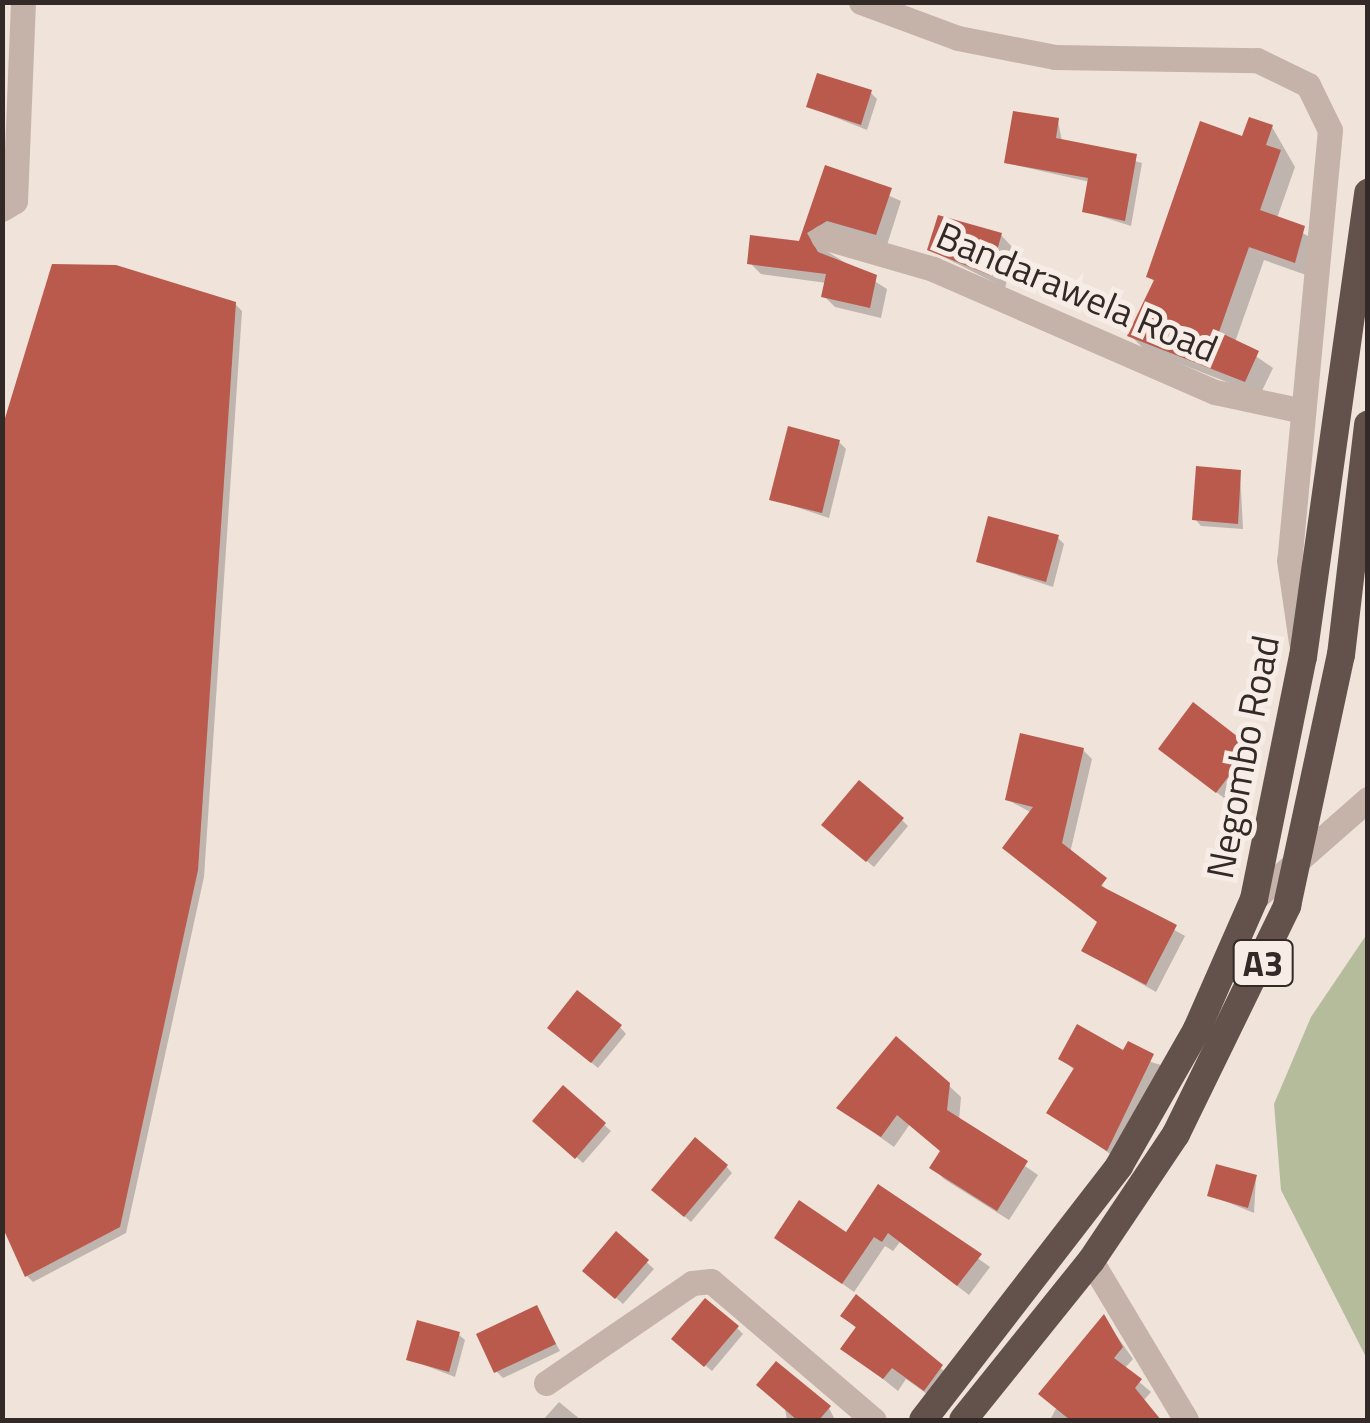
<!DOCTYPE html>
<html>
<head>
<meta charset="utf-8">
<style>
	body { margin:0 }
	#map { position:relative; width:1370px; height:1423px; overflow:hidden; background:#efe3da; font-family:"Titillium Web",sans-serif }
	div>[style] { position:absolute }
	[style*='--x'] { left:calc(var(--x)*1px); top:calc(var(--y)*1px); width:calc(var(--w)*1px); rotate:calc(var(--a)*1deg) }
	.green>* { inset:0; background:#b5bc9c }
	.shadow>* { inset:0; background:#0003 }
	.building>* { inset:0; background:#ba5a4d }
	.minor>* { height:25px; margin:-12.5px; padding:0 12.5px; transform-origin:12.5px; border-radius:12.5px; background:#c5b2a8 }
	.tertiary>* { height:25px; margin:-12.5px; padding:0 12.5px; transform-origin:12.5px; border-radius:12.5px; background:#c5b2a8 }
	.trunk>* { height:28px; margin:-14px; padding:0 14px; transform-origin:14px; border-radius:14px; background:#63514c }
	span { translate:-50% -50%; white-space:nowrap; text-align:center; line-height:1.15; -webkit-text-stroke:10px #f7ede6; paint-order:stroke }
	.shield-label span { padding:2px 8px; background:#f7ede6; border:2px solid; border-radius:8px; -webkit-text-stroke-width:0 }
	.shield-label { font-size:35px; color:#332927; font-weight:700 }
	.street-label { font-size:38px; color:#332927 }
	.frame { position:absolute; inset:0; border:5px solid #332927; pointer-events:none }
</style>
</head>
<body>
<div id="map">
	<div class="green">
		<i style="clip-path:polygon(1367px 934px,1367px 1359px,1281px 1190px,1274px 1104px,1311px 1017px)"></i>
	</div>
	<div class="shadow">
		<i style="clip-path:polygon(870px 92px,877px 99px,867px 130px,809px 107px)"></i>
		<i style="clip-path:polygon(1058px 121px,1062px 141px,1142px 163px,1131px 226px,1084px 211px,1090px 182px,1006px 163px)"></i>
		<i style="clip-path:polygon(1272px 127px,1295px 167px,1277px 218px,1318px 242px,1309px 276px,1264px 260px,1235px 342px,1273px 368px,1260px 395px,1145px 350px,1130px 335px,1156px 283px,1149px 276px,1243px 139px)"></i>
		<i style="clip-path:polygon(826px 168px,901px 201px,887px 245px,817px 245px,887px 289px,881px 318px,835px 307px,824px 296px,827px 283px,761px 274px,750px 263px,801px 244px)"></i>
		<i style="clip-path:polygon(1001px 235px,1015px 250px,1005px 288px,930px 250px)"></i>
		<i style="clip-path:polygon(235px 304px,242px 311px,204px 877px,126px 1233px,33px 1282px,27px 1276px)"></i>
		<i style="clip-path:polygon(839px 442px,846px 449px,829px 518px,772px 499px)"></i>
		<i style="clip-path:polygon(1240px 472px,1243px 529px,1201px 526px,1195px 519px)"></i>
		<i style="clip-path:polygon(1057px 537px,1064px 544px,1053px 587px,978px 562px)"></i>
		<i style="clip-path:polygon(1194px 706px,1256px 755px,1224px 798px,1168px 755px)"></i>
		<i style="clip-path:polygon(1083px 750px,1092px 759px,1070px 853px,1111px 894px,1185px 936px,1156px 992px,1084px 951px,1099px 923px,1032px 813px,1008px 800px)"></i>
		<i style="clip-path:polygon(902px 820px,908px 826px,874px 867px,831px 831px)"></i>
		<i style="clip-path:polygon(620px 1027px,626px 1034px,598px 1068px,556px 1034px)"></i>
		<i style="clip-path:polygon(1124px 1054px,1161px 1065px,1116px 1158px,1049px 1112px,1076px 1071px,1061px 1059px)"></i>
		<i style="clip-path:polygon(948px 1085px,961px 1097px,959px 1120px,1038px 1175px,1009px 1220px,944px 1179px,932px 1167px,942px 1152px,910px 1124px,894px 1147px,839px 1108px)"></i>
		<i style="clip-path:polygon(564px 1089px,611px 1131px,583px 1163px,536px 1121px)"></i>
		<i style="clip-path:polygon(726px 1166px,732px 1173px,691px 1222px,661px 1196px)"></i>
		<i style="clip-path:polygon(1256px 1177px,1254px 1213px,1210px 1195px)"></i>
		<i style="clip-path:polygon(879px 1188px,990px 1267px,969px 1295px,900px 1242px,893px 1251px,885px 1246px,854px 1292px,777px 1237px,847px 1236px)"></i>
		<i style="clip-path:polygon(617px 1235px,654px 1269px,623px 1304px,592px 1277px)"></i>
		<i style="clip-path:polygon(856px 1298px,955px 1380px,938px 1402px,906px 1379px,898px 1391px,844px 1348px,857px 1329px,843px 1316px)"></i>
		<i style="clip-path:polygon(537px 1308px,560px 1351px,503px 1378px,496px 1371px)"></i>
		<i style="clip-path:polygon(1104px 1318px,1133px 1359px,1124px 1369px,1151px 1392px,1144px 1400px,1159px 1420px,1050px 1420px)"></i>
		<i style="clip-path:polygon(737px 1328px,743px 1334px,712px 1371px,681px 1345px)"></i>
		<i style="clip-path:polygon(458px 1334px,465px 1340px,455px 1377px,409px 1359px)"></i>
		<i style="clip-path:polygon(777px 1364px,829px 1408px,835px 1420px,787px 1420px)"></i>
		<i style="clip-path:polygon(559px 1402px,581px 1420px,543px 1420px)"></i>
	</div>
	<div class="building">
		<i style="clip-path:polygon(817px 73px,872px 90px,861px 125px,806px 107px)"></i>
		<i style="clip-path:polygon(1013px 111px,1059px 118px,1056px 138px,1137px 154px,1125px 221px,1082px 212px,1088px 178px,1004px 163px)"></i>
		<i style="clip-path:polygon(1249px 117px,1273px 125px,1266px 145px,1281px 150px,1260px 210px,1305px 226px,1295px 263px,1249px 247px,1219px 332px,1259px 351px,1245px 382px,1127px 336px,1154px 280px,1146px 277px,1200px 121px,1242px 136px)"></i>
		<i style="clip-path:polygon(825px 165px,892px 188px,876px 235px,827px 221px,807px 233px,818px 252px,877px 275px,870px 308px,821px 297px,826px 274px,747px 264px,750px 235px,799px 241px)"></i>
		<i style="clip-path:polygon(938px 215px,1002px 233px,990px 275px,927px 250px)"></i>
		<i style="clip-path:polygon(52px 264px,116px 265px,236px 302px,198px 870px,120px 1227px,25px 1277px,2px 1226px,2px 428px)"></i>
		<i style="clip-path:polygon(788px 426px,840px 440px,822px 513px,769px 500px)"></i>
		<i style="clip-path:polygon(1196px 466px,1241px 470px,1238px 524px,1192px 520px)"></i>
		<i style="clip-path:polygon(988px 516px,1059px 535px,1046px 582px,976px 562px)"></i>
		<i style="clip-path:polygon(1193px 702px,1251px 747px,1216px 793px,1158px 749px)"></i>
		<i style="clip-path:polygon(1020px 733px,1084px 748px,1062px 843px,1107px 878px,1101px 886px,1177px 925px,1146px 985px,1081px 951px,1097px 922px,1002px 848px,1033px 807px,1005px 800px)"></i>
		<i style="clip-path:polygon(859px 780px,904px 818px,866px 862px,821px 825px)"></i>
		<i style="clip-path:polygon(577px 990px,622px 1025px,591px 1063px,547px 1028px)"></i>
		<i style="clip-path:polygon(1077px 1024px,1123px 1050px,1128px 1041px,1154px 1054px,1107px 1151px,1046px 1113px,1074px 1068px,1058px 1059px)"></i>
		<i style="clip-path:polygon(896px 1036px,950px 1083px,947px 1110px,1028px 1161px,997px 1211px,929px 1168px,940px 1151px,897px 1115px,881px 1137px,836px 1108px)"></i>
		<i style="clip-path:polygon(563px 1085px,606px 1123px,575px 1159px,532px 1121px)"></i>
		<i style="clip-path:polygon(695px 1137px,728px 1165px,684px 1217px,651px 1190px)"></i>
		<i style="clip-path:polygon(1216px 1164px,1257px 1175px,1248px 1208px,1207px 1196px)"></i>
		<i style="clip-path:polygon(878px 1184px,982px 1254px,957px 1286px,888px 1233px,882px 1242px,874px 1237px,842px 1284px,774px 1238px,799px 1200px,846px 1232px)"></i>
		<i style="clip-path:polygon(616px 1231px,649px 1260px,615px 1299px,582px 1271px)"></i>
		<i style="clip-path:polygon(856px 1294px,943px 1365px,924px 1391px,892px 1368px,883px 1379px,840px 1349px,856px 1327px,840px 1316px)"></i>
		<i style="clip-path:polygon(705px 1298px,739px 1326px,704px 1367px,671px 1339px)"></i>
		<i style="clip-path:polygon(537px 1305px,556px 1344px,494px 1373px,476px 1334px)"></i>
		<i style="clip-path:polygon(1104px 1314px,1123px 1347px,1114px 1358px,1142px 1379px,1135px 1388px,1161px 1420px,1070px 1420px,1038px 1394px)"></i>
		<i style="clip-path:polygon(417px 1320px,460px 1332px,449px 1372px,406px 1360px)"></i>
		<i style="clip-path:polygon(776px 1361px,831px 1406px,819px 1420px,797px 1420px,756px 1385px)"></i>
	</div>
	<div class="minor">
		<i style="--x:861;--y:2;--w:103;--a:20.4"></i>
		<i style="--x:958;--y:38;--w:99;--a:11.1"></i>
		<i style="--x:1055;--y:57;--w:202;--a:0.9"></i>
		<i style="--x:1257;--y:60;--w:57;--a:26.1"></i>
		<i style="--x:1308;--y:85;--w:50;--a:63.9"></i>
		<i style="--x:1330;--y:130;--w:432;--a:95.4"></i>
		<i style="--x:1289;--y:560;--w:83;--a:81.7"></i>
		<i style="--x:2;--y:209;--w:15;--a:-32"></i>
		<i style="--x:15;--y:201;--w:199;--a:-87.7"></i>
		<i style="--x:823;--y:237;--w:115;--a:16.2"></i>
		<i style="--x:933;--y:269;--w:308;--a:23.6"></i>
		<i style="--x:1215;--y:392;--w:90;--a:12.2"></i>
		<i style="--x:1091;--y:1261;--w:185;--a:59.1"></i>
		<i style="--x:546;--y:1383;--w:177;--a:-34.4"></i>
		<i style="--x:692;--y:1283;--w:19;--a:-6"></i>
		<i style="--x:711;--y:1281;--w:214;--a:40.5"></i>
	</div>
	<div class="tertiary">
		<i style="--x:1254;--y:899;--w:152;--a:-41.3"></i>
	</div>
	<div class="trunk">
		<i style="--x:923;--y:1420;--w:321;--a:-52.3"></i>
		<i style="--x:1119;--y:1166;--w:158;--a:-60.3"></i>
		<i style="--x:1197;--y:1029;--w:142;--a:-66.3"></i>
		<i style="--x:1254;--y:899;--w:247;--a:-78.6"></i>
		<i style="--x:1303;--y:657;--w:469;--a:-82"></i>
		<i style="--x:963;--y:1420;--w:204;--a:-51.2"></i>
		<i style="--x:1091;--y:1261;--w:153;--a:-56.2"></i>
		<i style="--x:1176;--y:1134;--w:254;--a:-64"></i>
		<i style="--x:1287;--y:906;--w:257;--a:-77.9"></i>
		<i style="--x:1341;--y:655;--w:232;--a:-83.3"></i>
	</div>
	<div class="shield-label">
		<span style="left:1263px;top:963px">A3</span>
	</div>
	<div class="street-label">
		<span style="left:1077px;top:292px;rotate:23deg">Bandarawela Road</span>
		<span style="left:1243px;top:757px;rotate:-79deg">Negombo Road</span>
	</div>
	<div class="frame"></div>
</div>
</body>
</html>
